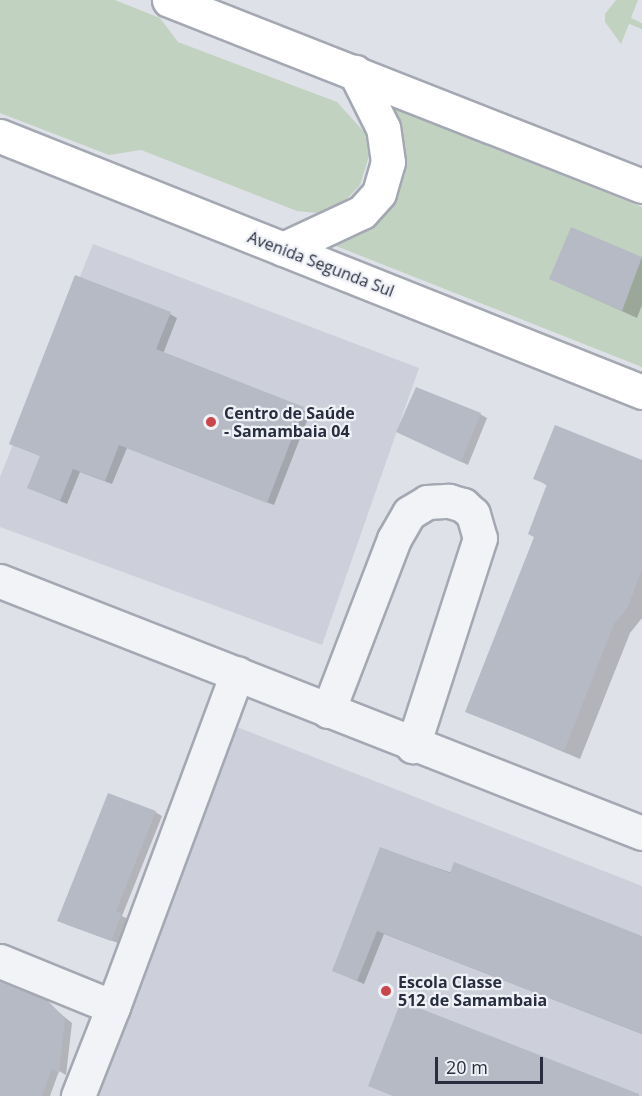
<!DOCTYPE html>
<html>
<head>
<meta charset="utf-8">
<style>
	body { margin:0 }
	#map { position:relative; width:642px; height:1096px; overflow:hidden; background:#dfe1e8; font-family:"Open Sans",sans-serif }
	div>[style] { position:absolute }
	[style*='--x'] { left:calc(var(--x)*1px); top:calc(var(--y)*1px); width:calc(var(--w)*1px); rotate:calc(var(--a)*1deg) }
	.built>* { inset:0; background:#cdd0da }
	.green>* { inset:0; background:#c2d2c0 }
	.shadow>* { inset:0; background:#0003 }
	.building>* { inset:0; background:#b6bac5 }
	.roads { filter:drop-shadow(2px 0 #a4a8b2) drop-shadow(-2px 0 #a4a8b2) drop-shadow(0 2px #a4a8b2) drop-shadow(0 -2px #a4a8b2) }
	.minor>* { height:33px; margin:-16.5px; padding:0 16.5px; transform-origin:16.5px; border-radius:16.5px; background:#f2f3f6 }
	.major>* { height:33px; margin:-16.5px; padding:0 16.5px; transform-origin:16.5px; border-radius:16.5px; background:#fff }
	.dots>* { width:16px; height:16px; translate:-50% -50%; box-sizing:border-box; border:3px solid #eff1f6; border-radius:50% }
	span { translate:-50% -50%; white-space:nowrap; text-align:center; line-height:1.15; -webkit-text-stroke:4.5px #eff1f6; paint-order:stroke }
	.street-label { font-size:16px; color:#282e3f }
	.poi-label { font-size:16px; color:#282e3f; font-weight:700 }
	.left { translate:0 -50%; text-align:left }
	.scale { position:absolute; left:435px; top:1057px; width:108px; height:27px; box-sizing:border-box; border:3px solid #282e3f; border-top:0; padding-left:8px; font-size:18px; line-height:21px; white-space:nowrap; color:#282e3f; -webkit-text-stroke:4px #eff1f6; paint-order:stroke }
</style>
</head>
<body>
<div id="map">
	<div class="built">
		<i style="clip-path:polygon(93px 244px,419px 368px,322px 645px,0 527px,0 477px)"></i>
		<i style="clip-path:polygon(232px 725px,642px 886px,642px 1096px,89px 1096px)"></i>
	</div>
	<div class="green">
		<i style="clip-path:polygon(0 0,115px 0,160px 18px,178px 42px,337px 102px,365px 133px,369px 156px,360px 185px,339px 207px,317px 213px,297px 211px,141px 150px,109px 155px,0 113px)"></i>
		<i style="clip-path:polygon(616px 0,638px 0,631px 18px,642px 23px,642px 29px,629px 24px,621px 44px,605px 22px,605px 14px)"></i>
		<i style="clip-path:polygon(390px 107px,642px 207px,642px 367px,336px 246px,378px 219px,399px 185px,403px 171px,401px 144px)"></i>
	</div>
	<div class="shadow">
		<i style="clip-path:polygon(572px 228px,642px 258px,642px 305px,637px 318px,551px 279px)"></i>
		<i style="clip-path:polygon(170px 314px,177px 318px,163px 354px,310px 413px,274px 505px,127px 448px,112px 484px,80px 472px,67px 504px,29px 488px,41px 456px,11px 444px)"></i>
		<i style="clip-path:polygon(480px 414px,487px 418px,468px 465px,404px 435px)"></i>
		<i style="clip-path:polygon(642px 462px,642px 618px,630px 633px,580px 759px,467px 711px,536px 536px,548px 486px,534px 478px)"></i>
		<i style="clip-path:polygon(155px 812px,162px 816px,122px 916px,128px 919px,118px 943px,65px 924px)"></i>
		<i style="clip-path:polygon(381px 849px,642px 937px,642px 1034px,384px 934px,364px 984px,341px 974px)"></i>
		<i style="clip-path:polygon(0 983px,46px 1002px,72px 1023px,66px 1075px,59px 1071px,50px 1096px,0 1096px)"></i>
	</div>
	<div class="building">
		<i style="clip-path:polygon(571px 227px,642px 257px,622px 311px,549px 279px)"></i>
		<i style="clip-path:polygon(75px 275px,171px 312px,156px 349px,304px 407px,267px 503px,119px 445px,105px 481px,73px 469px,60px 501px,27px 488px,40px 456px,9px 444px)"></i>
		<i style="clip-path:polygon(416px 387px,481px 413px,461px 462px,396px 432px)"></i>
		<i style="clip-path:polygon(555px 425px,642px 460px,642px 569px,628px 607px,614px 624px,564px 751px,465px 712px,534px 537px,528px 534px,547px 484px,533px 479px)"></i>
		<i style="clip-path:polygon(108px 793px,156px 811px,116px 911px,122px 914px,111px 941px,57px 921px)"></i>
		<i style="clip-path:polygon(380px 847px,450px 873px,454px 862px,642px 936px,642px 1034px,377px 931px,357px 981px,332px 971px)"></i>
		<i style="clip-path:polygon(0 982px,47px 1000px,65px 1018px,59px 1073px,52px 1068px,42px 1096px,0 1096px)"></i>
		<i style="clip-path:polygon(401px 1001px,639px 1094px,639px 1096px,393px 1096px,368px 1086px)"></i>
	</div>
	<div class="roads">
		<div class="minor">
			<i style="--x:0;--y:581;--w:690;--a:21.43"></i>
			<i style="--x:328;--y:711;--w:184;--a:-69"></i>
			<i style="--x:394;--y:539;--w:30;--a:-60"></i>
			<i style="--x:409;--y:513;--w:21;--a:-31"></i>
			<i style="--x:427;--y:502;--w:22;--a:-3"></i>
			<i style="--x:449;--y:501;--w:15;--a:16"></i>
			<i style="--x:463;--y:505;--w:13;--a:42"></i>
			<i style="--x:473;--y:514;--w:25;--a:74"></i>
			<i style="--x:480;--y:538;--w:219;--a:107.9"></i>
			<i style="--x:0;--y:961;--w:122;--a:22.2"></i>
			<i style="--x:113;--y:1007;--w:96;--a:111.5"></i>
			<i style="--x:113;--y:1007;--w:356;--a:-69.6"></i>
		</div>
		<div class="major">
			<i style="--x:169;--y:0;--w:508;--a:21.47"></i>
			<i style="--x:0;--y:136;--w:691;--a:21.74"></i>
			<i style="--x:283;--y:249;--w:87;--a:-25.1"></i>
			<i style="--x:362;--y:212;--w:25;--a:-48"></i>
			<i style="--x:379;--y:193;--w:32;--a:-74"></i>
			<i style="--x:388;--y:162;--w:34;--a:-98"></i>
			<i style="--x:383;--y:128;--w:63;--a:-116.6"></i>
		</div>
	</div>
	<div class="dots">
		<i style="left:211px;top:422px;background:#cb4648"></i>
		<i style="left:386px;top:991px;background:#cb4648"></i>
	</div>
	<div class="street-label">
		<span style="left:321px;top:264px;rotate:21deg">Avenida Segunda Sul</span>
	</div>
	<div class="poi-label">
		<span class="left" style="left:224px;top:422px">Centro de Saúde<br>- Samambaia 04</span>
		<span class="left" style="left:398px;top:991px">Escola Classe<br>512 de Samambaia</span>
	</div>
	<div class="scale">20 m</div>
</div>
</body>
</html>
